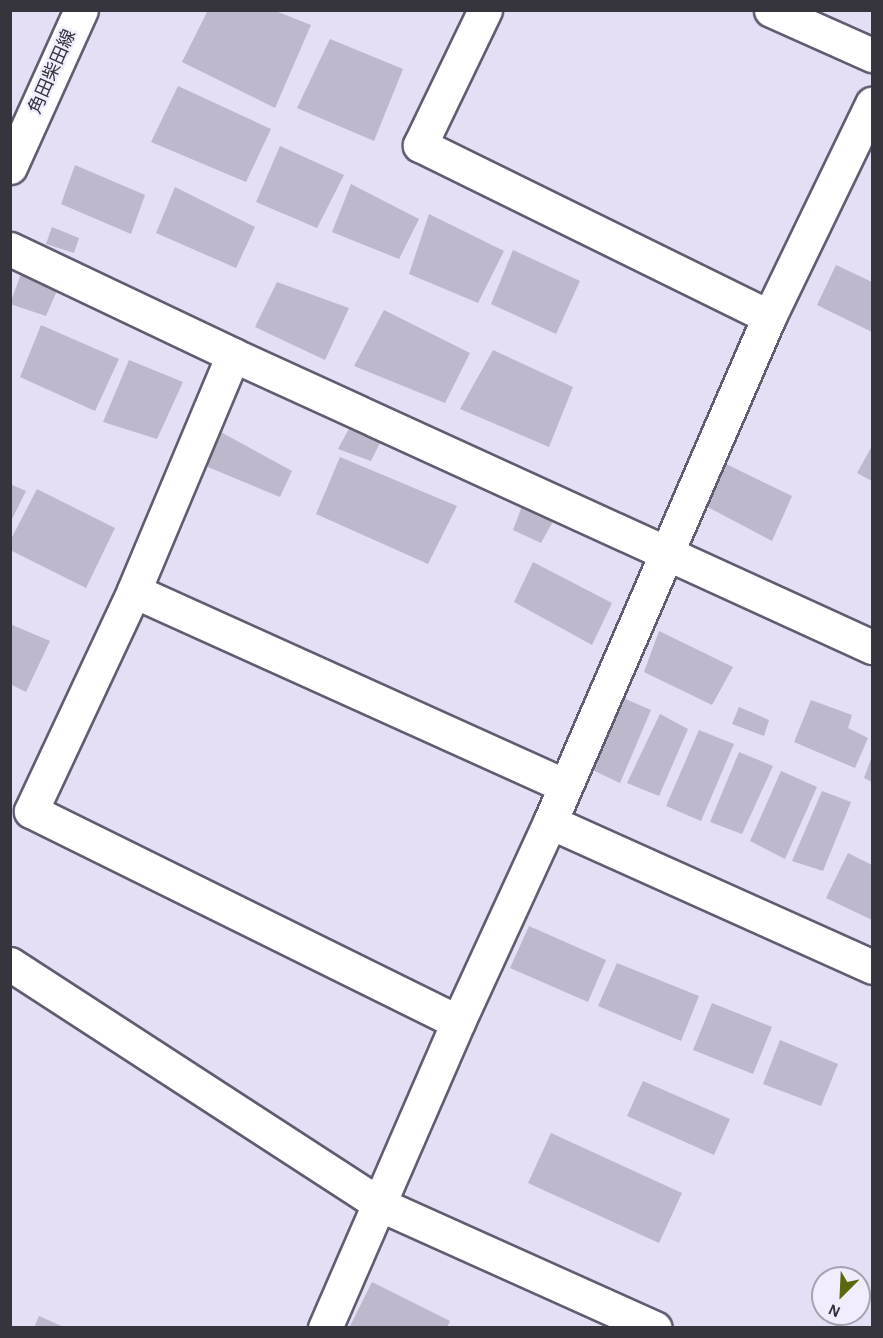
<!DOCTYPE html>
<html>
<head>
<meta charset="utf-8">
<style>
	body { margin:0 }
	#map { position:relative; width:883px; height:1338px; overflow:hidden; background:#e4dff5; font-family:"Alegreya Sans","Noto Sans JP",sans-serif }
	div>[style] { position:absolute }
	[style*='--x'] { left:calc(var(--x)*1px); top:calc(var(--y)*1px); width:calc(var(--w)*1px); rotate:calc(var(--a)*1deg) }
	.building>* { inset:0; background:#bdb8cc }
	.roads { filter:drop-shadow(2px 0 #615c6f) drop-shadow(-2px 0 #615c6f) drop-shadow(0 2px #615c6f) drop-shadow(0 -2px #615c6f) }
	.minor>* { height:33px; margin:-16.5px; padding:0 16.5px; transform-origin:16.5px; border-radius:16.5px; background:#fff }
	.secondary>* { height:33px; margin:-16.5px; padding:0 16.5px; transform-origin:16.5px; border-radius:16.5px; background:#fff }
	span { translate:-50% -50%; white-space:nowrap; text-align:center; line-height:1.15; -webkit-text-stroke:4.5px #f1edfe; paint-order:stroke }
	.street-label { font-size:18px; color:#36343d }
	.frame { position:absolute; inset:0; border:12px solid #36343d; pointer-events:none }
	.north { position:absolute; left:811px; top:1266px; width:60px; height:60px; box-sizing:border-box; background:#f1edfe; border:2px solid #a6a3b1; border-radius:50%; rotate:204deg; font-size:16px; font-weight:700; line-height:24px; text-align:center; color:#36343d }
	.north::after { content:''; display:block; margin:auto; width:21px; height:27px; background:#5c680d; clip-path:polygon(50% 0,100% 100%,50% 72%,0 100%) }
</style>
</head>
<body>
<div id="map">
	<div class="building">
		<i style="clip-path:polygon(208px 10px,273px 10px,311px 25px,275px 108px,182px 62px)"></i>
		<i style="clip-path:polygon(330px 39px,403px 69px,374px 141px,297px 108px)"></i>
		<i style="clip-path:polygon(178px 86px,271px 129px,246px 182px,151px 142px)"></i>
		<i style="clip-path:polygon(280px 146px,344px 175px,317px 228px,256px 202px)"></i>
		<i style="clip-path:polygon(75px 165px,145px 195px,131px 234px,61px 204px)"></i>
		<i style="clip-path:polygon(351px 184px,419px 219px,399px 259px,332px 232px)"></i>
		<i style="clip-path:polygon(175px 187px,255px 227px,236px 268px,156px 233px)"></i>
		<i style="clip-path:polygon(429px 214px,504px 251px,478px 303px,409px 274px)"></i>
		<i style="clip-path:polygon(52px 227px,79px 238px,74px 253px,46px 244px)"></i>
		<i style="clip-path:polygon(513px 250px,580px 281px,556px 334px,491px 304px)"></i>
		<i style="clip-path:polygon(836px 265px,872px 282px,872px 332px,817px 305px)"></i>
		<i style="clip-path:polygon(22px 271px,59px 286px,46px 316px,10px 304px)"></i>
		<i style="clip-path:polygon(277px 282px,349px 308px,325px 360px,255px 327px)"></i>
		<i style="clip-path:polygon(384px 310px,470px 353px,445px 403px,354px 366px)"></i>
		<i style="clip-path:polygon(41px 325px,119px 359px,95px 411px,20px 377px)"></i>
		<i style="clip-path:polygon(493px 350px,573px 387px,549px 447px,460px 409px)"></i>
		<i style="clip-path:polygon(129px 360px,183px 382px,157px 439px,103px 422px)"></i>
		<i style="clip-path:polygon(352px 423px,383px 437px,371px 461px,338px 449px)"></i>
		<i style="clip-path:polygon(217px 430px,292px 471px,280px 497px,203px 465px)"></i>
		<i style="clip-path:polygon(872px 446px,872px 481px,857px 473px)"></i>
		<i style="clip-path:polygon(340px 457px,457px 506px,428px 564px,316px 514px)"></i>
		<i style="clip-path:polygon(720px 461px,792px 496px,772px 541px,702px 504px)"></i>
		<i style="clip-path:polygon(10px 484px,26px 491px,10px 523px)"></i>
		<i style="clip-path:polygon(37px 489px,115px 528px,86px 588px,10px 550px,10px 541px)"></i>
		<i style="clip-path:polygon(524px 501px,556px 516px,541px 543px,513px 530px)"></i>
		<i style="clip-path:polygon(533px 562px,612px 603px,592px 645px,514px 602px)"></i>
		<i style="clip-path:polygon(10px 624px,50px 641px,26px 692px,10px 684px)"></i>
		<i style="clip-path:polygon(659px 631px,733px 667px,712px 705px,644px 672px)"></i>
		<i style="clip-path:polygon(614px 694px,651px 710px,620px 783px,582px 765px)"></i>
		<i style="clip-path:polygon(811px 700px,852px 715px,848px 728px,868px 738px,855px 768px,794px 742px)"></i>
		<i style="clip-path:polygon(739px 707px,769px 720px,764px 736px,732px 724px)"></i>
		<i style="clip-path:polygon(660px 714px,688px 729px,659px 796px,627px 783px)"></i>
		<i style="clip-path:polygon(699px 730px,734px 744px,701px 821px,666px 806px)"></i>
		<i style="clip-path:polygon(739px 752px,773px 766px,742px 834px,710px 822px)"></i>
		<i style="clip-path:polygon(872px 756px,872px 782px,864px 778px)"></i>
		<i style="clip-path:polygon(781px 771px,817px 787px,785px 859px,750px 841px)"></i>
		<i style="clip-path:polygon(822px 791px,851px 802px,823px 871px,792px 861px)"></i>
		<i style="clip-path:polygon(848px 853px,872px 865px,872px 920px,826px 898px)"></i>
		<i style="clip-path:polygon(529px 926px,606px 960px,588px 1002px,510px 968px)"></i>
		<i style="clip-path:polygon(617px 963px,699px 996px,681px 1041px,598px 1006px)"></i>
		<i style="clip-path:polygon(712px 1003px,772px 1027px,753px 1074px,693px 1050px)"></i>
		<i style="clip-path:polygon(780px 1040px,838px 1064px,821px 1106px,763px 1084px)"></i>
		<i style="clip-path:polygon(643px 1081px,730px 1119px,714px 1155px,627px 1116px)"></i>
		<i style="clip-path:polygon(551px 1133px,682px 1193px,659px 1243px,528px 1183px)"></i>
		<i style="clip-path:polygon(372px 1282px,450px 1321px,447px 1328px,350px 1326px)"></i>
		<i style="clip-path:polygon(39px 1316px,66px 1328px,34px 1328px)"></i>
	</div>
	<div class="roads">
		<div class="minor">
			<i style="--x:485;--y:10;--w:150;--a:115.7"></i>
			<i style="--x:420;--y:145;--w:389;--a:26.2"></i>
			<i style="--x:771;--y:10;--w:111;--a:24"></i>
			<i style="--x:10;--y:249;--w:247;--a:25.4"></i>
			<i style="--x:233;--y:355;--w:703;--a:24.56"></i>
			<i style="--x:233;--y:355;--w:256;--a:112.8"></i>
			<i style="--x:134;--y:591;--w:243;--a:115.1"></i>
			<i style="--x:31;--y:811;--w:476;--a:26.3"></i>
			<i style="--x:134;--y:591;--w:473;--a:24.3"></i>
			<i style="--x:550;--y:822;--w:353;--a:24.2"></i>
			<i style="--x:10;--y:964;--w:442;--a:33"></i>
			<i style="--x:381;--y:1205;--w:300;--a:24.2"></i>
			<i style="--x:325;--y:1328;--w:334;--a:-66.5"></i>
			<i style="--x:458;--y:1022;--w:220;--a:-65.3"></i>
			<i style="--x:550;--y:822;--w:550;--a:-66.56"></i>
			<i style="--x:769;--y:317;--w:237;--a:-64.2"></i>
		</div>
		<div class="secondary">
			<i style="--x:10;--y:167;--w:172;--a:-65.7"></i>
		</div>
	</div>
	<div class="street-label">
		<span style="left:53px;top:72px;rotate:-66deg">角田柴田線</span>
	</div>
	<div class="frame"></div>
	<div class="north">N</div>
</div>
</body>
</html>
